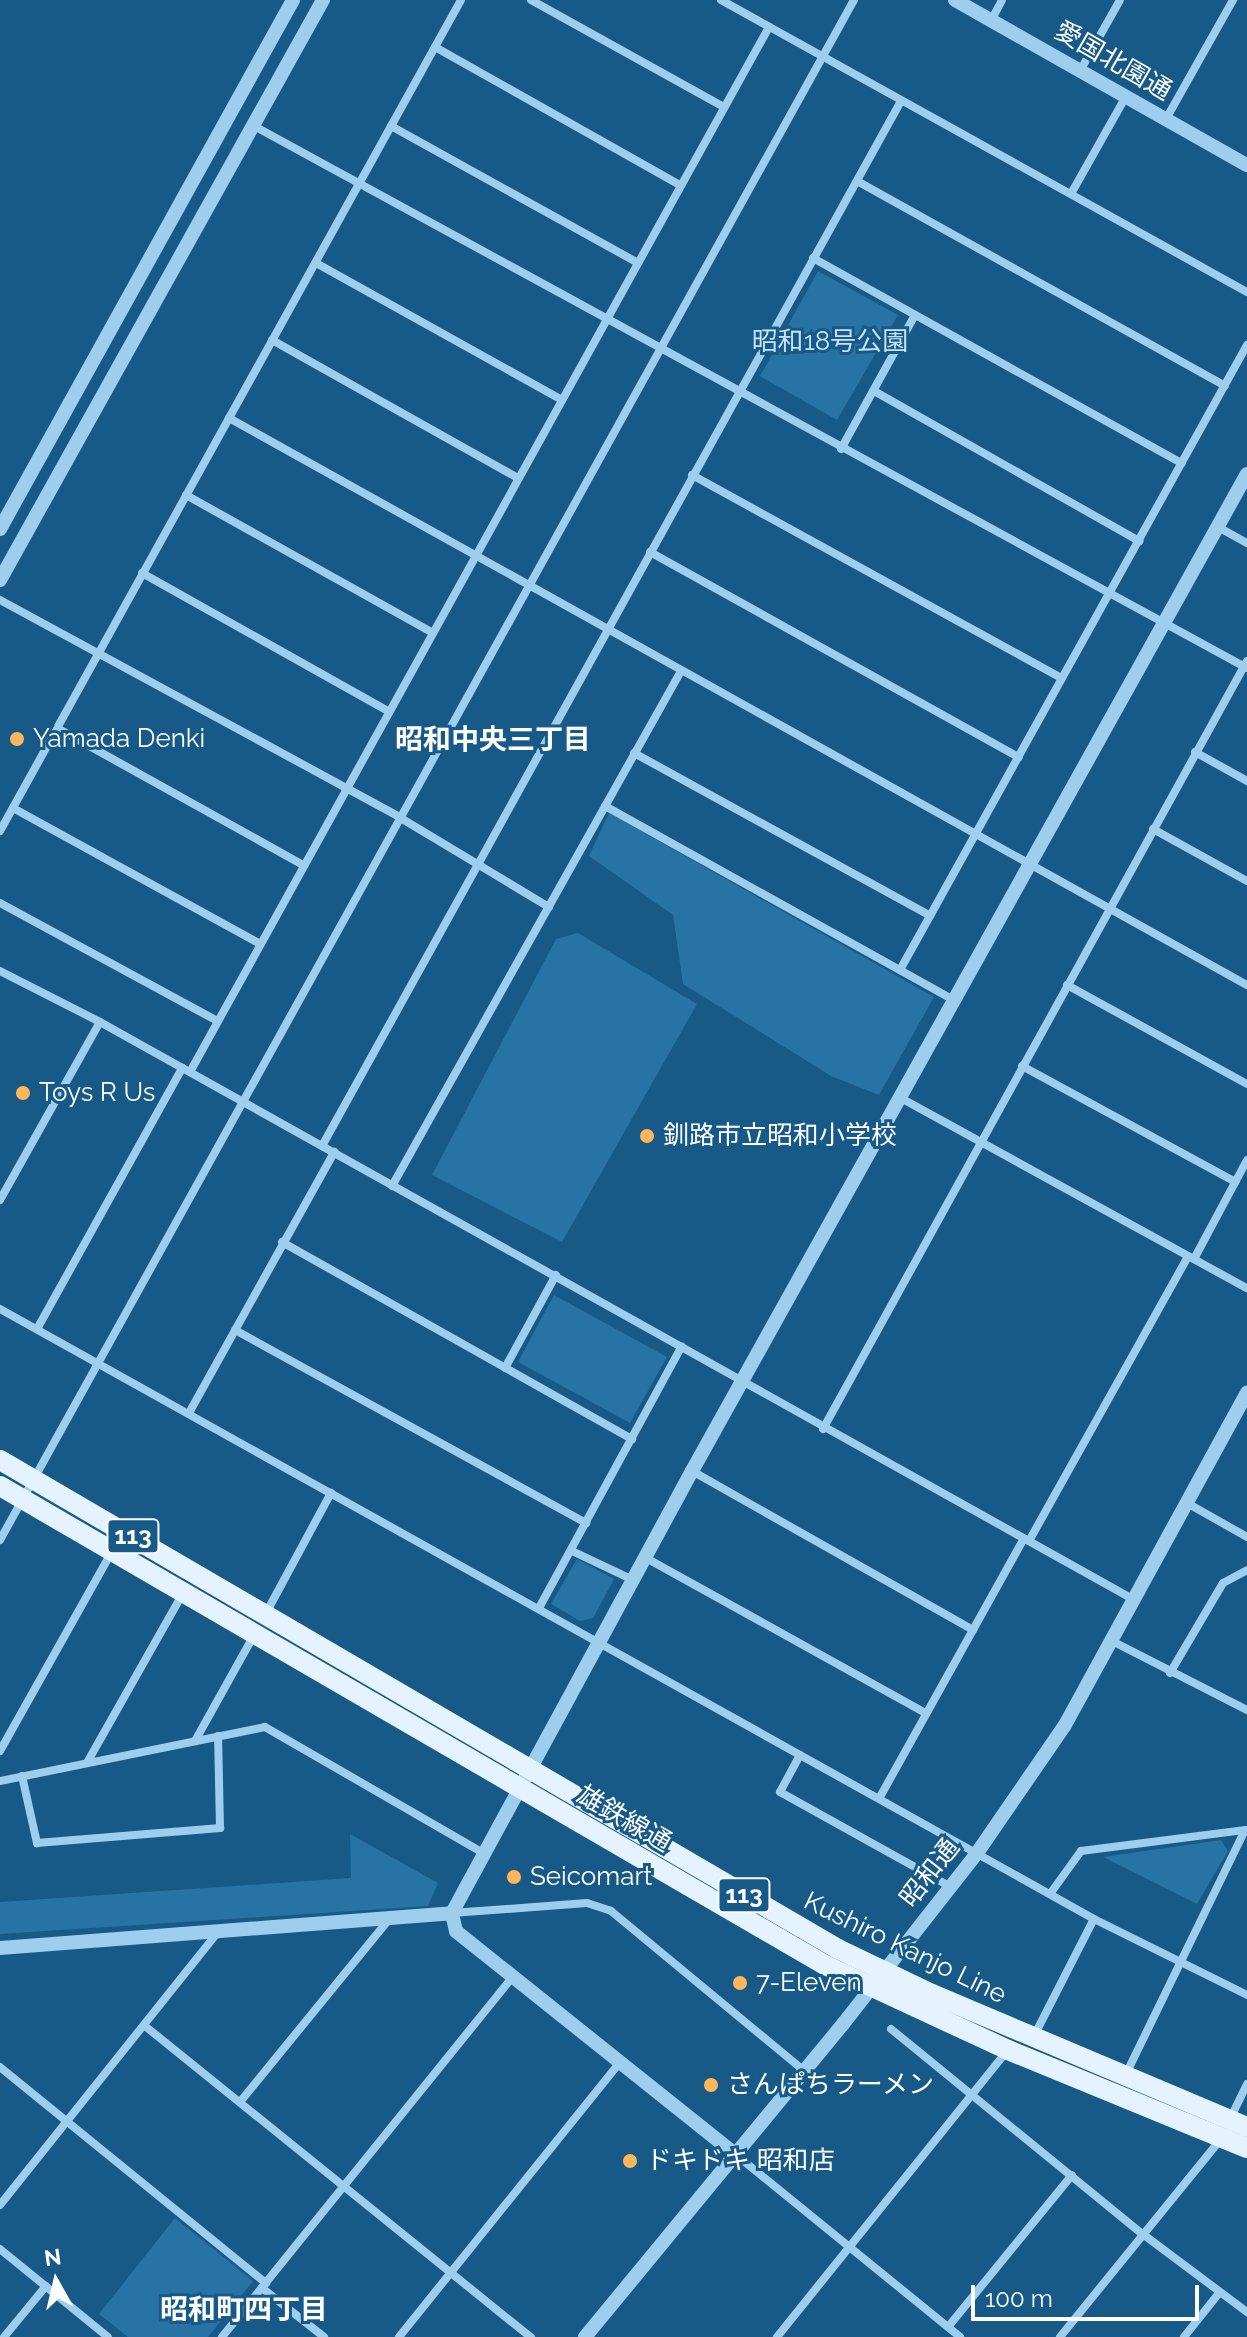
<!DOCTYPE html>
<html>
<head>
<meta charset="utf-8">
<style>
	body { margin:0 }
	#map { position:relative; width:1247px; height:2337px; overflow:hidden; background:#175987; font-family:Raleway,"Noto Sans JP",sans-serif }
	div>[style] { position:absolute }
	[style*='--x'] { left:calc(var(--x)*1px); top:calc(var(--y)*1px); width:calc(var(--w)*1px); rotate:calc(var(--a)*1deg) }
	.green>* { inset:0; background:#2773a4 }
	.minor>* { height:8px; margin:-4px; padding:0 4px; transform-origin:4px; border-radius:4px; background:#9eceed }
	.tertiary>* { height:14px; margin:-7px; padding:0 7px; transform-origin:7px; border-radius:7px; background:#9eceed }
	.primary>* { height:20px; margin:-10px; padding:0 10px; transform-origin:10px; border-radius:10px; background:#e4f3ff }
	.dots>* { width:22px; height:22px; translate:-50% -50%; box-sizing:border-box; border:4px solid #175987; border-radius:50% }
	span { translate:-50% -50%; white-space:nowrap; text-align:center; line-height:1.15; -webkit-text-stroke:6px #175987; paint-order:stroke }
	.shield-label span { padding:2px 6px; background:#175987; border:2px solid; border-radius:6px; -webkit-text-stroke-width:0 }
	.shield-label { font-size:24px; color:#fff; font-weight:700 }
	.street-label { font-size:26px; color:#fff }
	.park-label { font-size:26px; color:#c3e4fa }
	.poi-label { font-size:26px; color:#fff }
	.left { translate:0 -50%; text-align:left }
	.neighbourhood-label { font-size:28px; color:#fff; font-weight:700 }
	.north { position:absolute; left:16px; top:2241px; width:80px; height:80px; -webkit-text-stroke:6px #175987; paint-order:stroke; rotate:352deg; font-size:22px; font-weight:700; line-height:32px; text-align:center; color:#fff }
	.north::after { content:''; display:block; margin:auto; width:28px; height:36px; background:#fff; clip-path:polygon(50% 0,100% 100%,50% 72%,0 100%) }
	.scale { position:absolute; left:971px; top:2285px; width:228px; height:36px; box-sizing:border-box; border:4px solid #fff; border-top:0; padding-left:10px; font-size:24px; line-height:28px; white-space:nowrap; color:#fff; -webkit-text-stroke:6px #175987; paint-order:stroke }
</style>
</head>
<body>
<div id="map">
	<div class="green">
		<i style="clip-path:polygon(818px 271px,898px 315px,837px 420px,760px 376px)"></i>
		<i style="clip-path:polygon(609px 813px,934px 997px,879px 1095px,831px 1076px,683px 984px,673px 915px,589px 856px)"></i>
		<i style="clip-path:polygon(578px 933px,697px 1004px,562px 1242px,432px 1175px,556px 939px)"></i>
		<i style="clip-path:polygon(554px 1295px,667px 1357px,630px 1423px,518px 1362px)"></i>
		<i style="clip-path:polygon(577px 1559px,614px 1579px,593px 1618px,580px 1621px,551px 1604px)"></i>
		<i style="clip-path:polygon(350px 1834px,438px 1883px,428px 1906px,0 1934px,0 1902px,351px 1878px)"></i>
		<i style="clip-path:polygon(1221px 1840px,1228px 1851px,1197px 1904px,1103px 1857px)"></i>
		<i style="clip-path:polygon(175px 2218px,253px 2281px,208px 2337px,128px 2337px,99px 2314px)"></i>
	</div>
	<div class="minor">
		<i style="--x:531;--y:0;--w:221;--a:29"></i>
		<i style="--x:721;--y:0;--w:602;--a:29.04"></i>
		<i style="--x:992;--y:19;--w:21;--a:-62"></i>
		<i style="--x:435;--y:47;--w:281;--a:29.4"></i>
		<i style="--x:1080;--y:71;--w:81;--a:-60.6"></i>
		<i style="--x:1166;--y:119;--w:137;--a:-60.6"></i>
		<i style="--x:254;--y:126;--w:1131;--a:28.63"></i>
		<i style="--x:391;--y:126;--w:282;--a:29"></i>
		<i style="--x:857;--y:181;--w:421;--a:29.1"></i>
		<i style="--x:1072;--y:192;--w:110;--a:-60.6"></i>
		<i style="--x:813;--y:258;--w:422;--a:29.1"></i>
		<i style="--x:316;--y:263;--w:279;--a:29.1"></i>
		<i style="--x:272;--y:340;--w:282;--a:29.3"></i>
		<i style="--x:874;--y:391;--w:305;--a:29.5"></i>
		<i style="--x:229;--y:418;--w:1165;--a:29.12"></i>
		<i style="--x:841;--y:449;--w:153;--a:-61.1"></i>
		<i style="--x:692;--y:475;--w:422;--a:28.8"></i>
		<i style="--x:186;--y:495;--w:281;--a:29.2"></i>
		<i style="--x:1218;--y:527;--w:33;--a:29"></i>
		<i style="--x:650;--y:552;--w:422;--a:29.1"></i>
		<i style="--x:142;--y:573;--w:282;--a:29.3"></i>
		<i style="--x:0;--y:600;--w:454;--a:28.5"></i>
		<i style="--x:399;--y:817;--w:175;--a:31"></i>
		<i style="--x:57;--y:728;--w:282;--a:29.1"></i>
		<i style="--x:1195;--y:752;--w:60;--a:29.1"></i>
		<i style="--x:634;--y:753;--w:338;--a:28.8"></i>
		<i style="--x:605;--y:806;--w:398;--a:29.1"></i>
		<i style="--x:13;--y:808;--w:281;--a:28.8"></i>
		<i style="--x:1153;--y:829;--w:107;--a:29"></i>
		<i style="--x:0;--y:831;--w:950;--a:-60.98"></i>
		<i style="--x:0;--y:903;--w:247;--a:28.5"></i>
		<i style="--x:900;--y:970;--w:715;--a:-60.96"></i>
		<i style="--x:0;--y:971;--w:112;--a:27"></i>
		<i style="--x:100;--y:1022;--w:1185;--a:29.2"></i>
		<i style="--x:1067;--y:985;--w:205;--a:28.8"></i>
		<i style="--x:1022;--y:1066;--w:243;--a:28.5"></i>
		<i style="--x:190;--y:1072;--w:1195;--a:-61.01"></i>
		<i style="--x:899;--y:1097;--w:397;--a:28.8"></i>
		<i style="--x:322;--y:1146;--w:1195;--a:-61.01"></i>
		<i style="--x:392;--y:1186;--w:591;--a:-60.7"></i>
		<i style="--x:0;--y:1200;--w:204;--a:-60.7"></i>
		<i style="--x:282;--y:1242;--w:402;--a:29.4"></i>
		<i style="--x:1194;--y:1259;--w:112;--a:-61.8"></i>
		<i style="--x:0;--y:1309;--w:1253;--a:29.14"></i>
		<i style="--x:1094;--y:1919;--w:171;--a:26.4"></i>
		<i style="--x:37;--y:1329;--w:299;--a:-60.9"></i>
		<i style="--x:235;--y:1330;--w:401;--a:28.8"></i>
		<i style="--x:505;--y:1368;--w:106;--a:-61.3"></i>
		<i style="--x:189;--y:1413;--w:299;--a:-60.9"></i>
		<i style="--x:823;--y:1429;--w:877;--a:-61.1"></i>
		<i style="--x:692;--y:1471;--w:323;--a:29.5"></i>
		<i style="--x:1187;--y:1503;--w:69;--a:29.5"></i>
		<i style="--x:0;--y:1540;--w:1761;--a:-60.99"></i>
		<i style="--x:1029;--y:1541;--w:326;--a:-60.8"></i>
		<i style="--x:572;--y:1551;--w:68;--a:25.4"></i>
		<i style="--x:646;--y:1558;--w:320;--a:29"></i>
		<i style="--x:539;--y:1608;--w:298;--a:-61.4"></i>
		<i style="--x:265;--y:1615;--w:139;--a:-61.6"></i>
		<i style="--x:1112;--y:1641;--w:152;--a:27.1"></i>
		<i style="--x:1170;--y:1673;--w:104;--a:-59.5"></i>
		<i style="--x:1223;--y:1583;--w:27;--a:-28"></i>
		<i style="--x:195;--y:1741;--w:124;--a:-60.9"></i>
		<i style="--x:0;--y:1751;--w:227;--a:-60.7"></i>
		<i style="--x:800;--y:1755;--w:42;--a:118.4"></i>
		<i style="--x:780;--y:1792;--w:193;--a:29.1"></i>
		<i style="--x:88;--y:1761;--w:191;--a:-60.5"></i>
		<i style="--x:22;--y:1776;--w:69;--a:77.4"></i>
		<i style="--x:37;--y:1843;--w:184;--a:-4.7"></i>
		<i style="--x:220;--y:1828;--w:92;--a:-91.2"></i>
		<i style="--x:0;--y:1781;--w:270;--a:-11.5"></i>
		<i style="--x:265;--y:1727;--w:252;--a:30"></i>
		<i style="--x:880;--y:1797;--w:296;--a:-60.9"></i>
		<i style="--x:1050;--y:1894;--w:53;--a:-54.2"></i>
		<i style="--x:1081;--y:1851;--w:166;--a:-7.3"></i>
		<i style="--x:452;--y:1913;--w:135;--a:-4.2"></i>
		<i style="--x:587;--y:1903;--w:25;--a:18"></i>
		<i style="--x:611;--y:1911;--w:249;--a:39.6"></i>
		<i style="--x:145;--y:2026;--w:496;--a:38.9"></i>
		<i style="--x:891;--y:2029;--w:326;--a:39.2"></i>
		<i style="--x:1144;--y:2235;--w:129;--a:36.8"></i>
		<i style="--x:1034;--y:2036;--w:131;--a:-62.9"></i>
		<i style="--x:0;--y:2067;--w:343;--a:39.1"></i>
		<i style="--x:1126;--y:2074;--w:271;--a:-64"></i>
		<i style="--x:240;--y:2102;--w:236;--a:-50.8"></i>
		<i style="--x:1230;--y:2119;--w:39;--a:-64"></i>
		<i style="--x:735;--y:2154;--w:290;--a:39.1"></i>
		<i style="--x:0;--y:2205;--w:351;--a:-51.4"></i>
		<i style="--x:0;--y:2249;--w:139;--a:39.2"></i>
		<i style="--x:262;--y:2288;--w:79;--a:38.3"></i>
		<i style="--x:948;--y:2327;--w:196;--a:-50.8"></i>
		<i style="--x:4;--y:2337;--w:66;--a:-50.5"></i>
		<i style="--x:222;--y:2337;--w:463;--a:-51.1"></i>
		<i style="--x:399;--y:2337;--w:351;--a:-51.2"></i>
		<i style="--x:777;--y:2337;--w:367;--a:-51.2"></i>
		<i style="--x:1060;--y:2337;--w:255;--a:-50.9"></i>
		<i style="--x:1184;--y:2337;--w:56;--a:-51.5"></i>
	</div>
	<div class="tertiary">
		<i style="--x:955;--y:0;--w:335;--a:29.5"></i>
		<i style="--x:0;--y:529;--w:605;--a:-61.02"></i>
		<i style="--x:0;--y:580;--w:664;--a:-60.89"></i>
		<i style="--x:0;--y:1948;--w:453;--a:-4.4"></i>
		<i style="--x:735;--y:2154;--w:357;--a:-141.4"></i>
		<i style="--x:456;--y:1931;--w:18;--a:-103"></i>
		<i style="--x:452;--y:1913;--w:503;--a:-61.5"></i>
		<i style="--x:692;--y:1471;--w:1141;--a:-60.9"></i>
		<i style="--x:585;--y:2337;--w:406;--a:-50.5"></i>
		<i style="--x:843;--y:2024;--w:217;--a:-51.9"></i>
		<i style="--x:977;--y:1853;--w:155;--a:-55.5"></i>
		<i style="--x:1065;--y:1725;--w:379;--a:-61.3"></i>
	</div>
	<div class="primary">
		<i style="--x:0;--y:1460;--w:970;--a:30.26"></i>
		<i style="--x:838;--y:1949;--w:104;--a:25.6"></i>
		<i style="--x:932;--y:1994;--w:342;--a:22.9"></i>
		<i style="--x:0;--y:1486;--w:954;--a:30.14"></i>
		<i style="--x:825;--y:1965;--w:202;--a:24.9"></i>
		<i style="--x:1008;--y:2050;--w:258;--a:22.3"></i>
	</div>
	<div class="dots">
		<i style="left:17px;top:739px;background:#ffb65a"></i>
		<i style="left:23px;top:1093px;background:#ffb65a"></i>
		<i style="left:647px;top:1136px;background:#ffb65a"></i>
		<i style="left:514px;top:1877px;background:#ffb65a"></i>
		<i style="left:740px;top:1983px;background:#ffb65a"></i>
		<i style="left:711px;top:2085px;background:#ffb65a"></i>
		<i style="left:630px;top:2161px;background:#ffb65a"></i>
	</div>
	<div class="shield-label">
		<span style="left:133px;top:1536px">113</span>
		<span style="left:744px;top:1895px">113</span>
	</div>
	<div class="street-label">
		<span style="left:1113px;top:61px;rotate:30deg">愛国北園通</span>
		<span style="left:624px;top:1819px;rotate:30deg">雄鉄線通</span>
		<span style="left:930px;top:1873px;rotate:-52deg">昭和通</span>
		<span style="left:905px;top:1948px;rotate:26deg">Kushiro Kanjo Line</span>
	</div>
	<div class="park-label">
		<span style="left:830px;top:342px">昭和18号公園</span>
	</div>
	<div class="poi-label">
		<span class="left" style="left:33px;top:739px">Yamada Denki</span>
		<span class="left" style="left:39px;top:1093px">Toys R Us</span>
		<span class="left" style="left:663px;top:1136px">釧路市立昭和小学校</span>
		<span class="left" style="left:530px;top:1877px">Seicomart</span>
		<span class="left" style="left:756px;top:1983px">7-Eleven</span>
		<span class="left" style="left:727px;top:2085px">さんぱちラーメン</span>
		<span class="left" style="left:646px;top:2161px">ドキドキ 昭和店</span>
	</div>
	<div class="neighbourhood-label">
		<span style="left:493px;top:740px">昭和中央三丁目</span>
		<span style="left:244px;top:2310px">昭和町四丁目</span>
	</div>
	<div class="north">N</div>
	<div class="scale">100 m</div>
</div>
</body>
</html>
